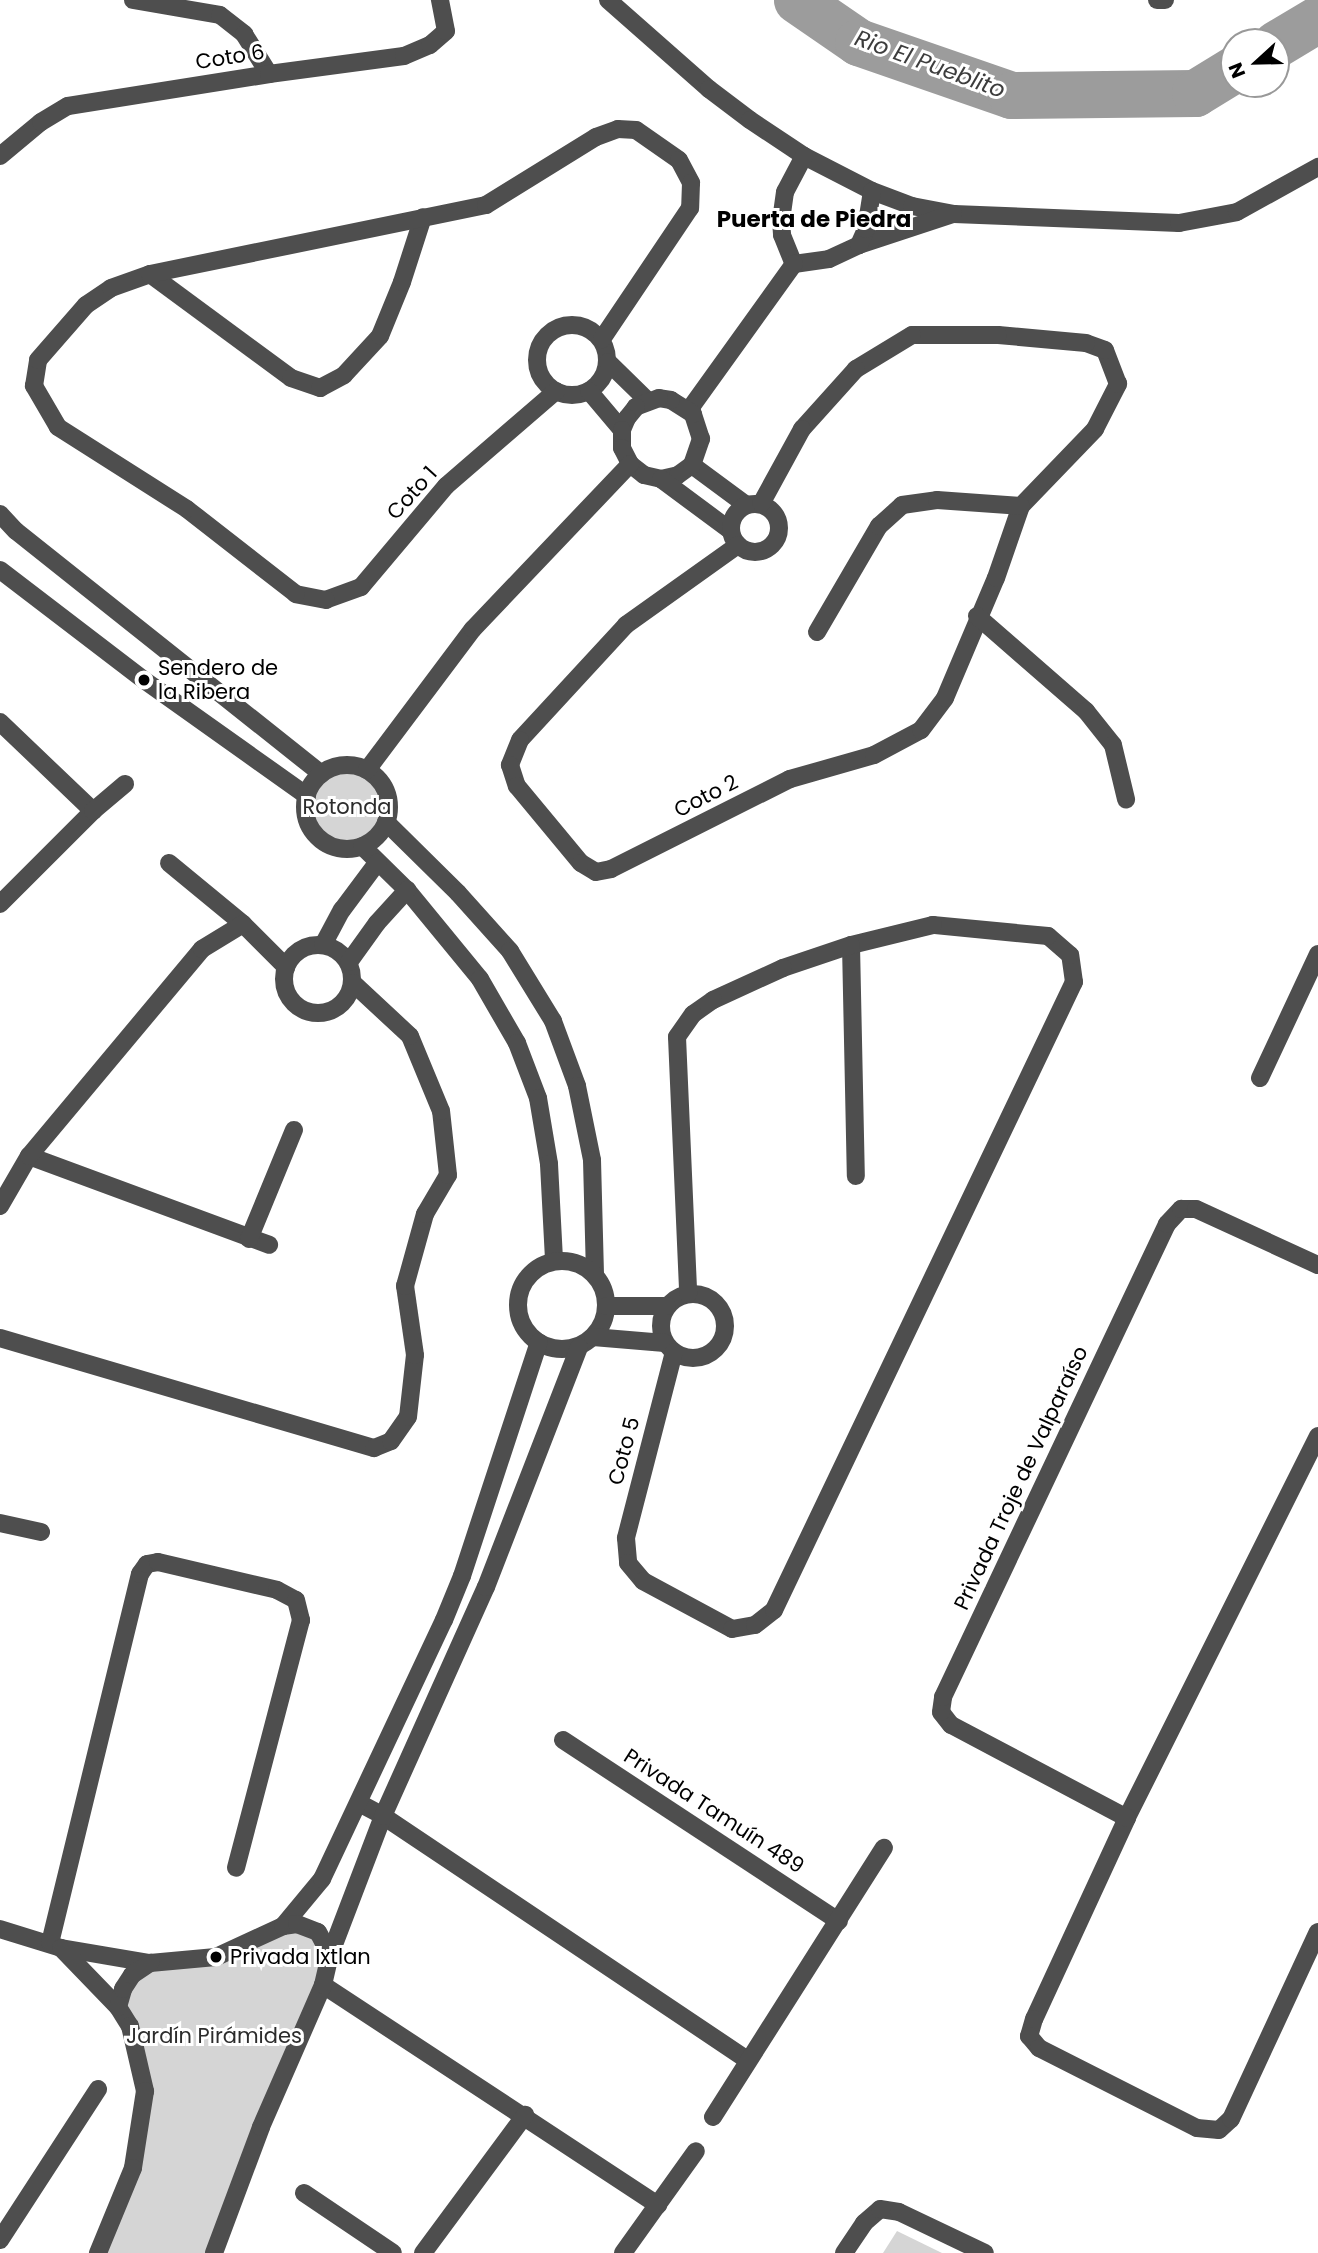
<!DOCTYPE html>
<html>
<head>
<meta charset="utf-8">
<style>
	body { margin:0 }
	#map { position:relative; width:1318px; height:2253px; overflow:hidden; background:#fff; font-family:Poppins,sans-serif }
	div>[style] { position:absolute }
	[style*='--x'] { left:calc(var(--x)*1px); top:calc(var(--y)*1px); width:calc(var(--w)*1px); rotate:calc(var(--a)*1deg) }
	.green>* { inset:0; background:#d5d5d5 }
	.round { border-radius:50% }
	.river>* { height:47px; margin:-23.5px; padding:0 23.5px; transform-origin:23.5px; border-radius:23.5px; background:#9c9c9c }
	.minor>* { height:18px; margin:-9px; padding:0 9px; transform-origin:9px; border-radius:9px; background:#4e4e4e }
	.minor>.ring { margin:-9px; padding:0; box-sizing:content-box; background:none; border:18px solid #4e4e4e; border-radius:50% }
	.dots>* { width:19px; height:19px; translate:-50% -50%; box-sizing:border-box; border:4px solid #fff; border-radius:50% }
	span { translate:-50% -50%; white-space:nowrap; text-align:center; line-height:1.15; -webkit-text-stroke:6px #fff; paint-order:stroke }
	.street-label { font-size:21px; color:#000 }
	.poi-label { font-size:21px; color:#000 }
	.left { translate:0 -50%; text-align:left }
	.park-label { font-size:21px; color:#2c2c2c }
	.water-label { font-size:23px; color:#3d3d3d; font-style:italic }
	.neighbourhood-label { font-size:23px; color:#000; font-weight:700 }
	.north { position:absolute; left:1220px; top:28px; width:70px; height:70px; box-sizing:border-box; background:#fff; border:2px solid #999; border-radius:50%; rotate:248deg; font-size:19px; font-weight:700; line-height:28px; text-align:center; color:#000 }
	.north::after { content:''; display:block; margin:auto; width:24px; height:32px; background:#000; clip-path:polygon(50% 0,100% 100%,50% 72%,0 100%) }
</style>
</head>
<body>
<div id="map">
	<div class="green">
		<i class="round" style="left:305px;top:765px;width:84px;height:84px"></i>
		<i style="clip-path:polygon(297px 1924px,330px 1955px,214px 2253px,105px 2253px,145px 2091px,118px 2007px,132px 1975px,216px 1957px)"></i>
		<i style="clip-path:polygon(897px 2231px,942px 2253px,883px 2253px)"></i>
	</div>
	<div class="river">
		<i style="--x:797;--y:0;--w:74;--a:34.5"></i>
		<i style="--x:858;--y:42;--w:162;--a:19.1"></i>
		<i style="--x:1011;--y:95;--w:184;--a:-0.6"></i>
		<i style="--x:1195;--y:93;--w:46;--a:-31.6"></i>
		<i style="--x:1276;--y:44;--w:49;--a:-30.8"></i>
	</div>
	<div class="minor">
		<i style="--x:133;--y:0;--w:88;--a:9.8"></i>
		<i style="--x:220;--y:15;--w:31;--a:38"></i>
		<i style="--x:244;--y:34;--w:47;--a:58"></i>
		<i style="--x:608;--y:0;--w:135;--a:41.4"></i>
		<i style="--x:709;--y:89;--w:51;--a:37.1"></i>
		<i style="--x:750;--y:120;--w:65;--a:33.7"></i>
		<i style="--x:804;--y:156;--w:76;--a:27.2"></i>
		<i style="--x:872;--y:191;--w:43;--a:20.6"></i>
		<i style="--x:912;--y:206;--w:43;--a:10.8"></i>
		<i style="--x:954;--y:214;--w:225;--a:2.3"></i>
		<i style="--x:1179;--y:223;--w:59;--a:-10.7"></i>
		<i style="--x:1237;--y:212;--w:93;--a:-29.1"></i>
		<i style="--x:1157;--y:0;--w:8;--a:0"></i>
		<i style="--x:0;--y:156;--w:53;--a:-39.7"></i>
		<i style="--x:41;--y:122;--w:31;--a:-31"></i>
		<i style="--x:68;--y:106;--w:204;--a:-9"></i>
		<i style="--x:269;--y:74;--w:136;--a:-7.6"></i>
		<i style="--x:404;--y:56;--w:28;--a:-23"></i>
		<i style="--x:430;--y:45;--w:21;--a:-41"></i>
		<i style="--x:446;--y:31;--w:32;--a:-101"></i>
		<i style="--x:804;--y:156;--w:41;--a:117.8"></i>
		<i style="--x:785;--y:192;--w:28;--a:98"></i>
		<i style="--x:781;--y:220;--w:15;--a:86"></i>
		<i style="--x:782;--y:235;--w:31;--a:68"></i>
		<i style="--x:794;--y:264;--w:35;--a:-8"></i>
		<i style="--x:829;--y:259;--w:33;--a:-25"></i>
		<i style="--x:859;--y:245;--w:99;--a:-18.3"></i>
		<i style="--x:859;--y:245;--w:17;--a:-66"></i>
		<i style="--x:866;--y:229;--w:38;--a:-81"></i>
		<i style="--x:150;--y:274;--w:175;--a:36.4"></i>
		<i style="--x:291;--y:378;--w:31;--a:19"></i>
		<i style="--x:320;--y:388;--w:27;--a:-28"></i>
		<i style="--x:344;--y:375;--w:53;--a:-47.3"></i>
		<i style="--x:380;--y:336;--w:58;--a:-67.8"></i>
		<i style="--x:402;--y:282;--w:68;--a:-72.1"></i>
		<i class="ring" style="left:537px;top:325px;width:52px;height:52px"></i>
		<i style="--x:608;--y:362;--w:56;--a:44.3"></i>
		<i style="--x:556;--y:391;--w:145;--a:139.2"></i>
		<i style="--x:446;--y:486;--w:132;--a:130.1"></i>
		<i style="--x:361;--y:587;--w:37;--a:160"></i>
		<i style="--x:326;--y:600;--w:31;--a:-169"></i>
		<i style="--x:296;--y:594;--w:138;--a:-142.1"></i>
		<i style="--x:187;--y:509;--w:153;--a:-147.6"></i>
		<i style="--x:58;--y:427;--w:48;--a:-120.3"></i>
		<i style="--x:34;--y:386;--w:26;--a:-81"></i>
		<i style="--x:38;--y:360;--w:73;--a:-48.9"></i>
		<i style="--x:86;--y:305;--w:30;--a:-34"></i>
		<i style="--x:111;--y:288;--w:41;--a:-19.7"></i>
		<i style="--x:150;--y:274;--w:343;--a:-11.6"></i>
		<i style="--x:486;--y:205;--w:129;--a:-31.7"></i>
		<i style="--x:596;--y:137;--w:23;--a:-20"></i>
		<i style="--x:618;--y:129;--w:18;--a:3"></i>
		<i style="--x:636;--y:130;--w:52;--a:34.9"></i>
		<i style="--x:679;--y:160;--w:26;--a:62"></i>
		<i style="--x:691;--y:183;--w:25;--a:92"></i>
		<i style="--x:690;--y:208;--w:158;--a:123.9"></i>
		<i style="--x:589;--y:391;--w:51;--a:49.8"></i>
		<i style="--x:689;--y:410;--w:180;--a:-54.3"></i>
		<i style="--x:692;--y:465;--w:67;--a:36.5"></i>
		<i style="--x:661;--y:479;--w:17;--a:-13"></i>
		<i style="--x:678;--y:475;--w:17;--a:-36"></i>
		<i style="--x:692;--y:465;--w:28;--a:-71"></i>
		<i style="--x:701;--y:439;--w:26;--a:-108"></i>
		<i style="--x:693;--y:414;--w:26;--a:-148"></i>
		<i style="--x:671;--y:400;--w:12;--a:-171"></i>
		<i style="--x:659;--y:398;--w:25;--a:159"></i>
		<i style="--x:636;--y:407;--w:14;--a:129"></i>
		<i style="--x:627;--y:418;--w:13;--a:113"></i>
		<i style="--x:622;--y:430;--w:18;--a:90"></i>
		<i style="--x:622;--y:448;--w:18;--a:63"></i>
		<i style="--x:630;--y:464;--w:18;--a:38"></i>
		<i style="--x:644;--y:475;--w:17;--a:13"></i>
		<i style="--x:661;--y:479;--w:87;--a:36.6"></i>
		<i class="ring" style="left:731px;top:504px;width:30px;height:30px"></i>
		<i style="--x:0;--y:514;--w:23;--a:47"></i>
		<i style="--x:16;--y:531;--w:390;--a:38.5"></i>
		<i style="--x:738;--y:545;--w:138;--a:144.5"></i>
		<i style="--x:626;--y:625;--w:156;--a:132.7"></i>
		<i style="--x:520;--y:740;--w:27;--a:112"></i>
		<i style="--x:510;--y:765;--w:22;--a:72"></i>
		<i style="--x:517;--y:786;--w:100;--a:50.3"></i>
		<i style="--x:581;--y:863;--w:17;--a:31"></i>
		<i style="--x:596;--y:872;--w:15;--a:-11"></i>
		<i style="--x:611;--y:869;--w:200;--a:-26.7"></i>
		<i style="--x:790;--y:779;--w:87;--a:-15.9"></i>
		<i style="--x:874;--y:755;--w:53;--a:-28"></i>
		<i style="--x:921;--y:730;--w:40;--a:-53"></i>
		<i style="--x:945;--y:698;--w:130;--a:-67"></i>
		<i style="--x:996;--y:578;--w:76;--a:-70.9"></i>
		<i style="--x:1021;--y:506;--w:107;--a:-46.1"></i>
		<i style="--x:1095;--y:429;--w:51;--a:-62.9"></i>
		<i style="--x:1118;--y:384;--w:36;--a:-111"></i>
		<i style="--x:1105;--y:350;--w:20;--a:-160"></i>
		<i style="--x:1086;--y:343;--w:88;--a:-174.8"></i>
		<i style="--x:998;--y:335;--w:86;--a:180"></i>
		<i style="--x:912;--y:335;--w:66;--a:148.7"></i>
		<i style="--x:856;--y:369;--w:81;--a:132"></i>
		<i style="--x:802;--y:429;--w:85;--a:118.7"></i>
		<i style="--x:0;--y:570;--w:181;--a:37.4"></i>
		<i style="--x:144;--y:680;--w:200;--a:35.4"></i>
		<i style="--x:977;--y:616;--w:145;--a:41.1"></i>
		<i style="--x:1086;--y:711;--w:43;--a:51.5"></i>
		<i style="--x:1113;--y:745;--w:56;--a:76.5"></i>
		<i style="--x:817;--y:632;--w:123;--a:-59.7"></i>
		<i style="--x:879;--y:526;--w:31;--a:-42"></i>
		<i style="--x:902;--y:505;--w:35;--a:-8"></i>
		<i style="--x:937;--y:500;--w:84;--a:4.1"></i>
		<i style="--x:0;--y:722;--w:129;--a:43.7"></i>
		<i class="ring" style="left:305px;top:765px;width:66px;height:66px"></i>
		<i style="--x:367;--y:770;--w:176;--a:-53.1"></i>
		<i style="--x:473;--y:629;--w:228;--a:-46.4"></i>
		<i style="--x:386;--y:822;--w:101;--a:44.6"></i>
		<i style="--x:458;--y:893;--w:78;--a:48.1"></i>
		<i style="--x:510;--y:951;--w:82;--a:58.4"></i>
		<i style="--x:553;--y:1021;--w:69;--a:69.7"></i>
		<i style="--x:577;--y:1086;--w:76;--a:78.5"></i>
		<i style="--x:592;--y:1160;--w:114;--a:88.5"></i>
		<i style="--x:362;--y:846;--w:63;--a:44.4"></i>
		<i style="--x:407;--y:890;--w:115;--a:50.6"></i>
		<i style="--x:480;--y:979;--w:74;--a:60"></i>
		<i style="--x:517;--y:1043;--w:59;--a:69.1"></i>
		<i style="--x:538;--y:1098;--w:67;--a:80.5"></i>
		<i style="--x:549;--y:1164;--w:97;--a:87"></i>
		<i style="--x:169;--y:863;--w:96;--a:39.5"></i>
		<i style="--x:243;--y:924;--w:61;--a:45"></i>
		<i style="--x:0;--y:904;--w:132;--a:-45"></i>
		<i style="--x:93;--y:811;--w:42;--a:-40.2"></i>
		<i class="ring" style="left:284px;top:945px;width:50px;height:50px"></i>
		<i style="--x:323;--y:945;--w:40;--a:-62"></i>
		<i style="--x:342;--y:910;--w:59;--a:-53.3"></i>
		<i style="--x:851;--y:945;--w:231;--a:88.8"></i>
		<i style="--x:349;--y:962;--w:48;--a:-54.3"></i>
		<i style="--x:377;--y:923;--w:45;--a:-47.7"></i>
		<i style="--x:1260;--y:1078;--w:137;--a:-64.9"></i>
		<i style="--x:29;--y:1156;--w:256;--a:20.3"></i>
		<i style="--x:0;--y:1206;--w:58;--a:-59.9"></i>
		<i style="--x:29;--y:1156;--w:270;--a:-50.1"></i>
		<i style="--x:202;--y:949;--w:48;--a:-31.4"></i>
		<i style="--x:249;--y:1239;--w:118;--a:-67.6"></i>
		<i class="ring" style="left:518px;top:1261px;width:70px;height:70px"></i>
		<i class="ring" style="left:661px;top:1294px;width:46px;height:46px"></i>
		<i style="--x:607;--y:1306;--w:60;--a:0"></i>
		<i style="--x:593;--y:1337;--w:72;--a:4.8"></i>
		<i style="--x:0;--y:1338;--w:390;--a:16.4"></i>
		<i style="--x:374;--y:1448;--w:18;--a:-22"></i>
		<i style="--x:391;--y:1441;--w:29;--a:-55"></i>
		<i style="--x:408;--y:1417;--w:62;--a:-83.6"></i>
		<i style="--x:415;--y:1355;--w:70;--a:-98.2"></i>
		<i style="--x:405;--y:1286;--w:75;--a:-74.5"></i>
		<i style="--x:425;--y:1214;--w:45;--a:-59.5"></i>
		<i style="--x:448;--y:1175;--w:64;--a:-96.2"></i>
		<i style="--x:441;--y:1111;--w:81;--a:-112.5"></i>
		<i style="--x:410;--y:1036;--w:78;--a:-137.1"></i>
		<i style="--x:674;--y:1352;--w:192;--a:104.5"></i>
		<i style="--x:626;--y:1538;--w:25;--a:85"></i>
		<i style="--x:628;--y:1563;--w:23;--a:50"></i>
		<i style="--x:643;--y:1581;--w:101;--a:28.3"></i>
		<i style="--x:732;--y:1629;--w:23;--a:-10"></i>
		<i style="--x:755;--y:1625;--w:24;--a:-38"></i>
		<i style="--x:774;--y:1610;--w:696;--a:-64.47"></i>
		<i style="--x:1074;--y:982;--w:27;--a:-98"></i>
		<i style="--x:1070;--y:955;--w:29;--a:-139"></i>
		<i style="--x:1048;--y:936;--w:116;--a:-174.5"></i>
		<i style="--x:933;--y:925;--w:84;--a:166.3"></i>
		<i style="--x:851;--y:945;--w:72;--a:161.3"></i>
		<i style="--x:783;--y:968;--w:77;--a:155.4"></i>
		<i style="--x:713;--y:1000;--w:24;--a:145"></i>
		<i style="--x:693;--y:1014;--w:28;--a:125"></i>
		<i style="--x:677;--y:1037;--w:257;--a:87.5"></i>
		<i style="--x:1318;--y:1436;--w:427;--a:116.6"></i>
		<i style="--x:1127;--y:1818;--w:221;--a:114.8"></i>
		<i style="--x:1034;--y:2019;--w:18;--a:106"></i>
		<i style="--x:1029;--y:2036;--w:16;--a:50"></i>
		<i style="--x:1039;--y:2048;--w:177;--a:26.9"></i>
		<i style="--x:1197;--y:2128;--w:22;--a:5"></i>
		<i style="--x:1219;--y:2130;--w:16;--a:-43"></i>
		<i style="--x:1231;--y:2119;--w:206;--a:-65.1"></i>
		<i style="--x:0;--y:1523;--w:42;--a:12.4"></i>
		<i style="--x:563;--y:1740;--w:330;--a:33.3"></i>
		<i style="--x:359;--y:1803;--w:27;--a:28"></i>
		<i style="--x:383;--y:1816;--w:438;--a:33.8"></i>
		<i style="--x:1127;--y:1818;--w:199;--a:-152.1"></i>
		<i style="--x:951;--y:1725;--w:16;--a:-128"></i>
		<i style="--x:941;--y:1712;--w:15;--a:-82"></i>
		<i style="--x:943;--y:1697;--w:523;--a:-64.66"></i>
		<i style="--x:1167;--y:1224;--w:21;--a:-47"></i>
		<i style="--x:1181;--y:1209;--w:15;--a:0"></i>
		<i style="--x:1196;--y:1209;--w:134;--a:24.7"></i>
		<i style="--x:283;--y:1926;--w:61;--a:-50.3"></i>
		<i style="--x:322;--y:1879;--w:286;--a:-64.8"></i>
		<i style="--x:444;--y:1620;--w:48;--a:-67.8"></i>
		<i style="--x:462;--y:1576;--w:246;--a:-71.8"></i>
		<i style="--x:0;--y:1929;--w:64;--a:17.3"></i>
		<i style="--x:61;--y:1948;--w:90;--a:9.6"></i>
		<i style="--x:150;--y:1963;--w:66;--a:-5.2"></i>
		<i style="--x:216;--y:1957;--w:74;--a:-24.8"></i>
		<i style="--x:283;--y:1926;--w:14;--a:-8"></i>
		<i style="--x:297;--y:1924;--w:22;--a:21"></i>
		<i style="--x:318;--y:1932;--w:26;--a:62"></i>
		<i style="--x:50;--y:1943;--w:380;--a:-76.3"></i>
		<i style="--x:140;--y:1574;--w:12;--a:-55"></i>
		<i style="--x:147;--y:1564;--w:11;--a:-10"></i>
		<i style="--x:158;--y:1562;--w:122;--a:13.2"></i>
		<i style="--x:277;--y:1590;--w:21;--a:28"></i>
		<i style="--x:296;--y:1600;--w:21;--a:76"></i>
		<i style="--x:301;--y:1620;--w:256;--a:104.7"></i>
		<i style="--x:61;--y:1948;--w:82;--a:46"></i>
		<i style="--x:118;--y:2007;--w:22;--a:58"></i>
		<i style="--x:130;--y:2026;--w:67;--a:77"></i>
		<i style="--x:145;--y:2091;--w:78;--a:98.9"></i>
		<i style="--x:133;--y:2168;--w:92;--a:112.4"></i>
		<i style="--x:323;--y:1985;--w:401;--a:33.3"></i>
		<i style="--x:118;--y:2007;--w:19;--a:-74"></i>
		<i style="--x:123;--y:1989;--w:17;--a:-57"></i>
		<i style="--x:132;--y:1975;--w:22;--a:-34"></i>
		<i style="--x:713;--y:2117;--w:319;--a:-57.6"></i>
		<i style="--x:304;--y:2193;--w:107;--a:34"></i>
		<i style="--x:0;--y:2240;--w:180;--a:-57"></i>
		<i style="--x:214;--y:2253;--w:134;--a:-69.5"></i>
		<i style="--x:261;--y:2127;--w:155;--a:-66.4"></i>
		<i style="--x:323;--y:1985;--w:31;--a:-77"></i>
		<i style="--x:330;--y:1955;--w:149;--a:-69.1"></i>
		<i style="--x:383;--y:1816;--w:251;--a:-65.8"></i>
		<i style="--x:486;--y:1587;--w:257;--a:-68.8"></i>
		<i style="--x:423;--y:2253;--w:172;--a:-53.5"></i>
		<i style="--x:623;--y:2253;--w:125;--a:-54.4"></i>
		<i style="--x:844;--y:2253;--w:36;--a:-56"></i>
		<i style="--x:864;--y:2223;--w:21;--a:-41"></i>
		<i style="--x:880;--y:2209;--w:19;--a:9"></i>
		<i style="--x:899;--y:2212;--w:95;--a:25.5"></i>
	</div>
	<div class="dots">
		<i style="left:144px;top:680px;background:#000"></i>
		<i style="left:216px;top:1957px;background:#000"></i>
	</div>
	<div class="street-label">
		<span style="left:230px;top:57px;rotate:-9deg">Coto 6</span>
		<span style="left:412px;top:493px;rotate:-48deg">Coto 1</span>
		<span style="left:706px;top:796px;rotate:-27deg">Coto 2</span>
		<span style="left:624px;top:1451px;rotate:-75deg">Coto 5</span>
		<span style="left:1021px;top:1478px;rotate:-65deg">Privada Troje de Valparaíso</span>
		<span style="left:714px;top:1811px;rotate:33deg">Privada Tamuín 489</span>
	</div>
	<div class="poi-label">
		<span class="left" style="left:158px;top:680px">Sendero de<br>la Ribera</span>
		<span class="left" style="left:230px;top:1957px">Privada Ixtlan</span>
	</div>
	<div class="park-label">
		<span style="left:347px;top:807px">Rotonda</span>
		<span style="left:214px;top:2036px">Jardín Pirámides</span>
	</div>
	<div class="water-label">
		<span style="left:930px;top:64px;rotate:20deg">Rio El Pueblito</span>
	</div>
	<div class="neighbourhood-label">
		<span style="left:814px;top:219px">Puerta de Piedra</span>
	</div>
	<div class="north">N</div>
</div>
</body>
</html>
